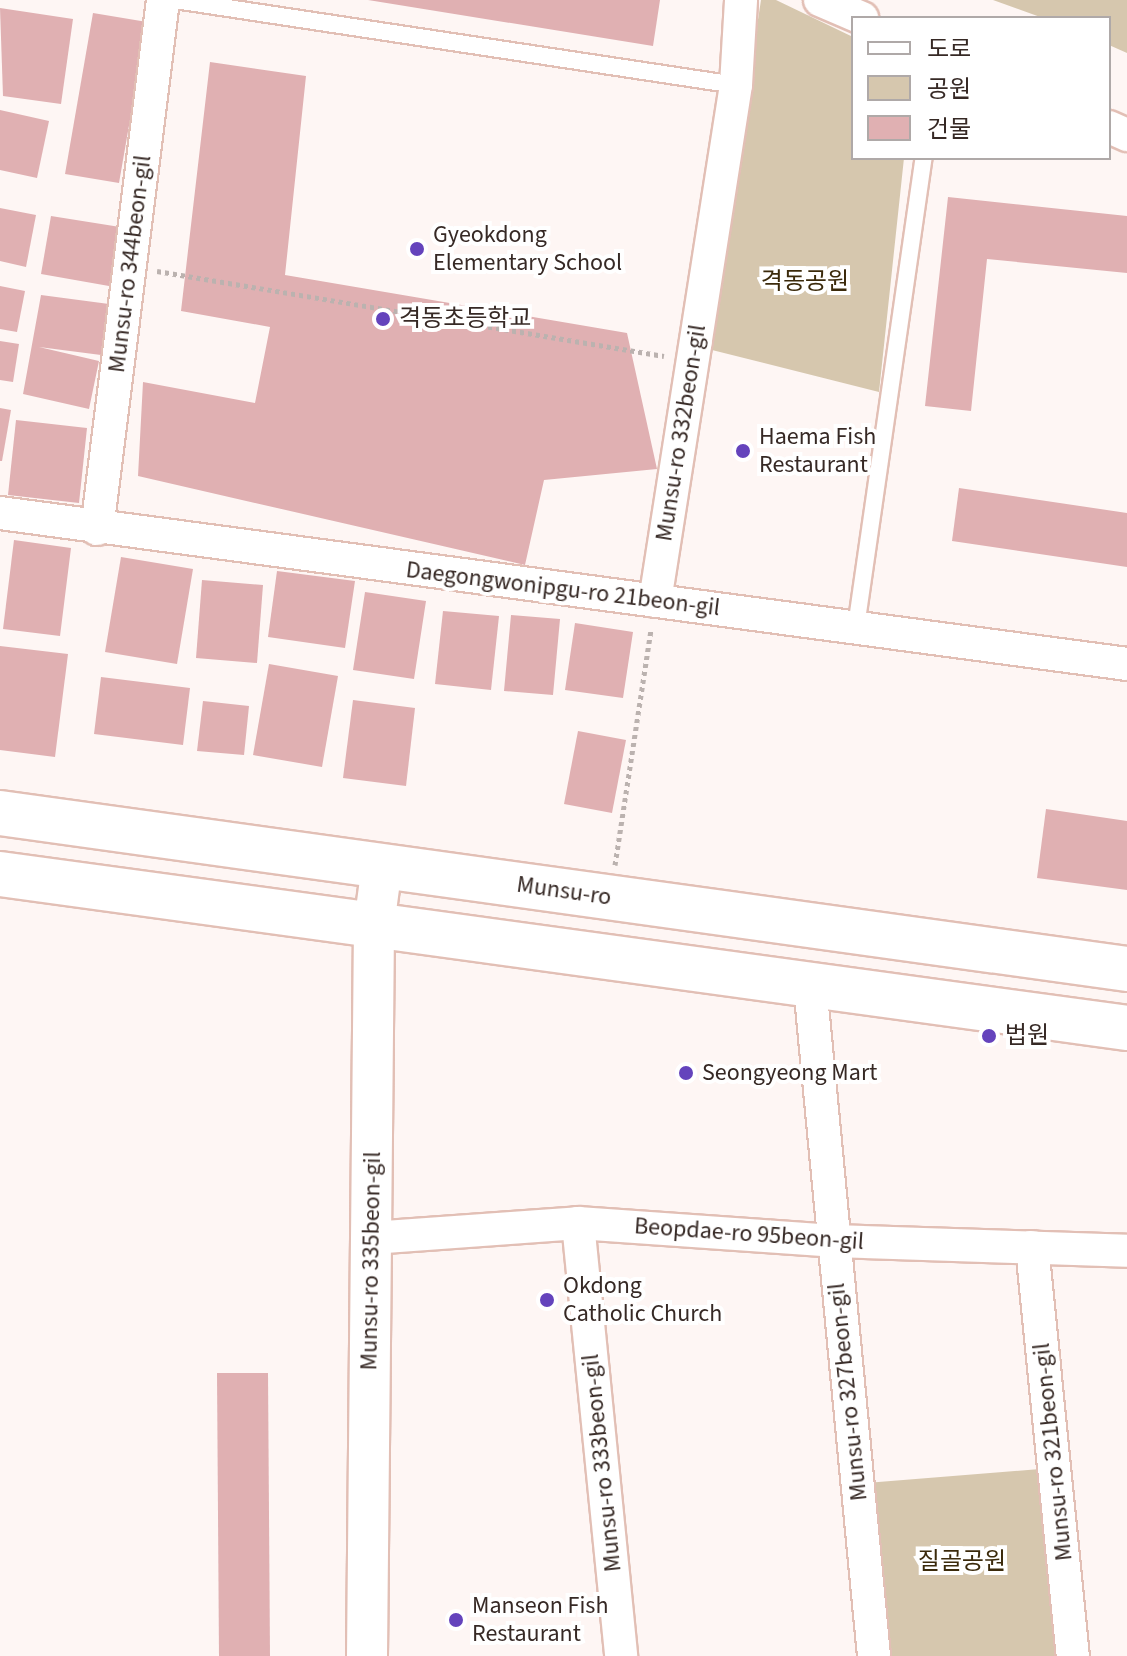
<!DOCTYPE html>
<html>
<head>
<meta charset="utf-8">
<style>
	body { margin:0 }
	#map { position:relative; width:1127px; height:1656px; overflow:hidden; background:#fef6f4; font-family:"Source Sans 3","Noto Sans KR",sans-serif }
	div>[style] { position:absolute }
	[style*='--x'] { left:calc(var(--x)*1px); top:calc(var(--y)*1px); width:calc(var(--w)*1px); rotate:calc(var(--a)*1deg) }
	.green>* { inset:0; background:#d6c7ae }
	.building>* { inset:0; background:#e0b0b2 }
	.path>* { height:5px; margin-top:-2.5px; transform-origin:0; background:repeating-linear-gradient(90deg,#bbb2af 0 4px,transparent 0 8px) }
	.roads { filter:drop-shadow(2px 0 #e2bfb5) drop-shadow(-2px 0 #e2bfb5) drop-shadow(0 2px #e2bfb5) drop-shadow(0 -2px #e2bfb5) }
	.service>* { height:16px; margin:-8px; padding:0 8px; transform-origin:8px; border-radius:8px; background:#fff }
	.minor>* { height:32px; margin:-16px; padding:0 16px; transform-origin:16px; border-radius:16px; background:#fff }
	.tertiary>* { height:40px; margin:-20px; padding:0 20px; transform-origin:20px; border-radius:20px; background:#fff }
	.secondary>* { height:44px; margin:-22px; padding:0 22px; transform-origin:22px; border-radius:22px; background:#fff }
	.dots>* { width:22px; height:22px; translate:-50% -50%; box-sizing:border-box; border:4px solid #fff; border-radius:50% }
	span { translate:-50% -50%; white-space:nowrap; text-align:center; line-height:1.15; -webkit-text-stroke:8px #fff; paint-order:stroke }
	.poi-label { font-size:24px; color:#362925 }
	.left { translate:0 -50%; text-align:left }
	.street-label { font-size:24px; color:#362925 }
	.park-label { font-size:24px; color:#3b2a0b }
	.legend { position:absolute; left:851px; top:16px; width:260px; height:144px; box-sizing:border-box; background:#fff; border:2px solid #afa9a8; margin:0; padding:10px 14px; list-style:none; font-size:24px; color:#362925 }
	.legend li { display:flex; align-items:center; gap:16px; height:40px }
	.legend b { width:40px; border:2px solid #afa9a8 }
</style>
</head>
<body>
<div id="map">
	<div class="green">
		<i style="clip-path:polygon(761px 0,776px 0,853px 37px,853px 158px,904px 158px,879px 392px,708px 349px)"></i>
		<i style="clip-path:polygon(993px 0,1127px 0,1127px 53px,1109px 45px,1109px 18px,1043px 18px)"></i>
		<i style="clip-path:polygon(1040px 1469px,1059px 1656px,885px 1656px,866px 1483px)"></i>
	</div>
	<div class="building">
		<i style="clip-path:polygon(368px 0,660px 0,653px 46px)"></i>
		<i style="clip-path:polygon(0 8px,73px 19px,61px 104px,3px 96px)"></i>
		<i style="clip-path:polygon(93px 13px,147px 22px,119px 183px,65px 174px)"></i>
		<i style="clip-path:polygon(210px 62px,306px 76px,285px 275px,627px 333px,657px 469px,544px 480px,525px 565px,138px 476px,143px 382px,255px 403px,270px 327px,181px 311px)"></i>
		<i style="clip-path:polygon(0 110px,49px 121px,37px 178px,0 170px)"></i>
		<i style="clip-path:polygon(948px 197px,1127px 216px,1127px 273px,987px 259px,971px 411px,925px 406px)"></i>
		<i style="clip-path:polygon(0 208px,36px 215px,26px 267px,0 261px)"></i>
		<i style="clip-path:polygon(51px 216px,120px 227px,109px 286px,41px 274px)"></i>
		<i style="clip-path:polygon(0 286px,25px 291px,17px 332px,0 329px)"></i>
		<i style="clip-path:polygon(41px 295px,109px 304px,101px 355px,39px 347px,99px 361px,89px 409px,23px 394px)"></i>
		<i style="clip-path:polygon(0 341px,19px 344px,13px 382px,0 380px)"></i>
		<i style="clip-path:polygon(0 408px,11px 410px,2px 461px,0 461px)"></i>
		<i style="clip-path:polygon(16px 420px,87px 428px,79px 503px,8px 495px)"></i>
		<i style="clip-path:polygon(959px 488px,1127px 513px,1127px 567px,952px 541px)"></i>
		<i style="clip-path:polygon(14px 540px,71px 548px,60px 636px,3px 629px)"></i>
		<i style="clip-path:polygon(121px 557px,193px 569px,177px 664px,105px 652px)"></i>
		<i style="clip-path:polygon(277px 571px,355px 581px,345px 648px,268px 637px)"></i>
		<i style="clip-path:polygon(202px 580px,263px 585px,257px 663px,196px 658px)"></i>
		<i style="clip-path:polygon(365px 592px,426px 601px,414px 679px,353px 670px)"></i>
		<i style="clip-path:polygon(443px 611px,499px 616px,491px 690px,435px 684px)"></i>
		<i style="clip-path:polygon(511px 615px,560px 619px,553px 695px,504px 691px)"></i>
		<i style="clip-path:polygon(575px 623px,633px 632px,623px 698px,565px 690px)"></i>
		<i style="clip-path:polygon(0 646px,68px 654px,55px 757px,0 750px)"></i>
		<i style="clip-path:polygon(269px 664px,338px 676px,322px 767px,253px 755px)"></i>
		<i style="clip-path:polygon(101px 677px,190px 688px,183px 745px,94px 734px)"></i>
		<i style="clip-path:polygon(353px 700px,415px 708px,406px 786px,343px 778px)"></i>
		<i style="clip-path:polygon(203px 701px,249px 706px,244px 755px,197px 751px)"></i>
		<i style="clip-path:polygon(578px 731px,626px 740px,612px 813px,564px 804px)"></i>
		<i style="clip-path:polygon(1046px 809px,1127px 821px,1127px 890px,1037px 878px)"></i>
		<i style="clip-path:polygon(217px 1373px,268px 1373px,270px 1656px,219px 1656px)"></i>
	</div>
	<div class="path">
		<i style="--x:157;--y:271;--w:514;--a:9.52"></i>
		<i style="--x:615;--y:865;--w:239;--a:-81.3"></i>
	</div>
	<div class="roads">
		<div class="service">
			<i style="--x:175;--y:0;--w:567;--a:8.62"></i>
			<i style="--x:856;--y:627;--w:474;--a:-81.8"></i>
		</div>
		<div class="minor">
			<i style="--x:820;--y:0;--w:46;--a:23.2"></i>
			<i style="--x:1109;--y:127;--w:20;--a:24"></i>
			<i style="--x:0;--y:513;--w:1137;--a:7.63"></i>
			<i style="--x:97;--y:529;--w:533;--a:-82.89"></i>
			<i style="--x:655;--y:601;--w:522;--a:-81.08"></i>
			<i style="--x:736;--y:85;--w:85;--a:-86.6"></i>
			<i style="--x:810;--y:985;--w:674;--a:84.55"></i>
			<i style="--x:578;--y:1223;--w:435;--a:84.3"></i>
			<i style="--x:371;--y:1238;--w:208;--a:-4.1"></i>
			<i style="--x:578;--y:1223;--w:256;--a:4"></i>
			<i style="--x:833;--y:1241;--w:294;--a:1.9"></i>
			<i style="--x:1032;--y:1247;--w:411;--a:84.3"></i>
		</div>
		<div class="tertiary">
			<i style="--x:367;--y:1656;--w:731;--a:-89.45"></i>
			<i style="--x:374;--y:925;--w:60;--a:-82.3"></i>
		</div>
		<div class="secondary">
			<i style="--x:0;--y:813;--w:1138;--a:7.88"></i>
			<i style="--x:0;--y:874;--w:1137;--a:7.78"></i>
		</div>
	</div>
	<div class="dots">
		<i style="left:417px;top:249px;background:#6443bc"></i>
		<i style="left:383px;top:319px;background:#6443bc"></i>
		<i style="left:743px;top:451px;background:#6443bc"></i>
		<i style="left:989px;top:1036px;background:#6443bc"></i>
		<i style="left:686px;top:1073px;background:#6443bc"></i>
		<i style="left:547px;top:1300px;background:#6443bc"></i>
		<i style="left:456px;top:1620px;background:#6443bc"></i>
	</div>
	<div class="poi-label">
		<span class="left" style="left:433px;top:249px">Gyeokdong<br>Elementary School</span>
		<span class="left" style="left:399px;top:319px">격동초등학교</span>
		<span class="left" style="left:759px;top:451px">Haema Fish<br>Restaurant</span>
		<span class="left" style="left:1005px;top:1036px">법원</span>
		<span class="left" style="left:702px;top:1073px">Seongyeong Mart</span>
		<span class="left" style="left:563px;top:1300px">Okdong<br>Catholic Church</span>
		<span class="left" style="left:472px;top:1620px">Manseon Fish<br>Restaurant</span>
	</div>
	<div class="street-label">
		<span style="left:130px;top:264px;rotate:-83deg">Munsu-ro 344beon-gil</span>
		<span style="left:681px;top:433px;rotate:-81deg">Munsu-ro 332beon-gil</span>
		<span style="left:563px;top:589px;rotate:7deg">Daegongwonipgu-ro 21beon-gil</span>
		<span style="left:564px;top:891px;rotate:8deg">Munsu-ro</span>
		<span style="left:749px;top:1234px;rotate:4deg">Beopdae-ro 95beon-gil</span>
		<span style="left:371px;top:1261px;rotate:-89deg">Munsu-ro 335beon-gil</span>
		<span style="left:848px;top:1392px;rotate:-96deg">Munsu-ro 327beon-gil</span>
		<span style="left:1053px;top:1452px;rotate:-96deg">Munsu-ro 321beon-gil</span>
		<span style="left:602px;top:1463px;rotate:-96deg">Munsu-ro 333beon-gil</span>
	</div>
	<div class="park-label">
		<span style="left:805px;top:282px">격동공원</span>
		<span style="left:962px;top:1562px">질골공원</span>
	</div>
	<ul class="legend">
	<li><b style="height:10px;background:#fff"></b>도로</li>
	<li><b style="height:22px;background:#d6c7ae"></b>공원</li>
	<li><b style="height:22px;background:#e0b0b2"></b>건물</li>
	</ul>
</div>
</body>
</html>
